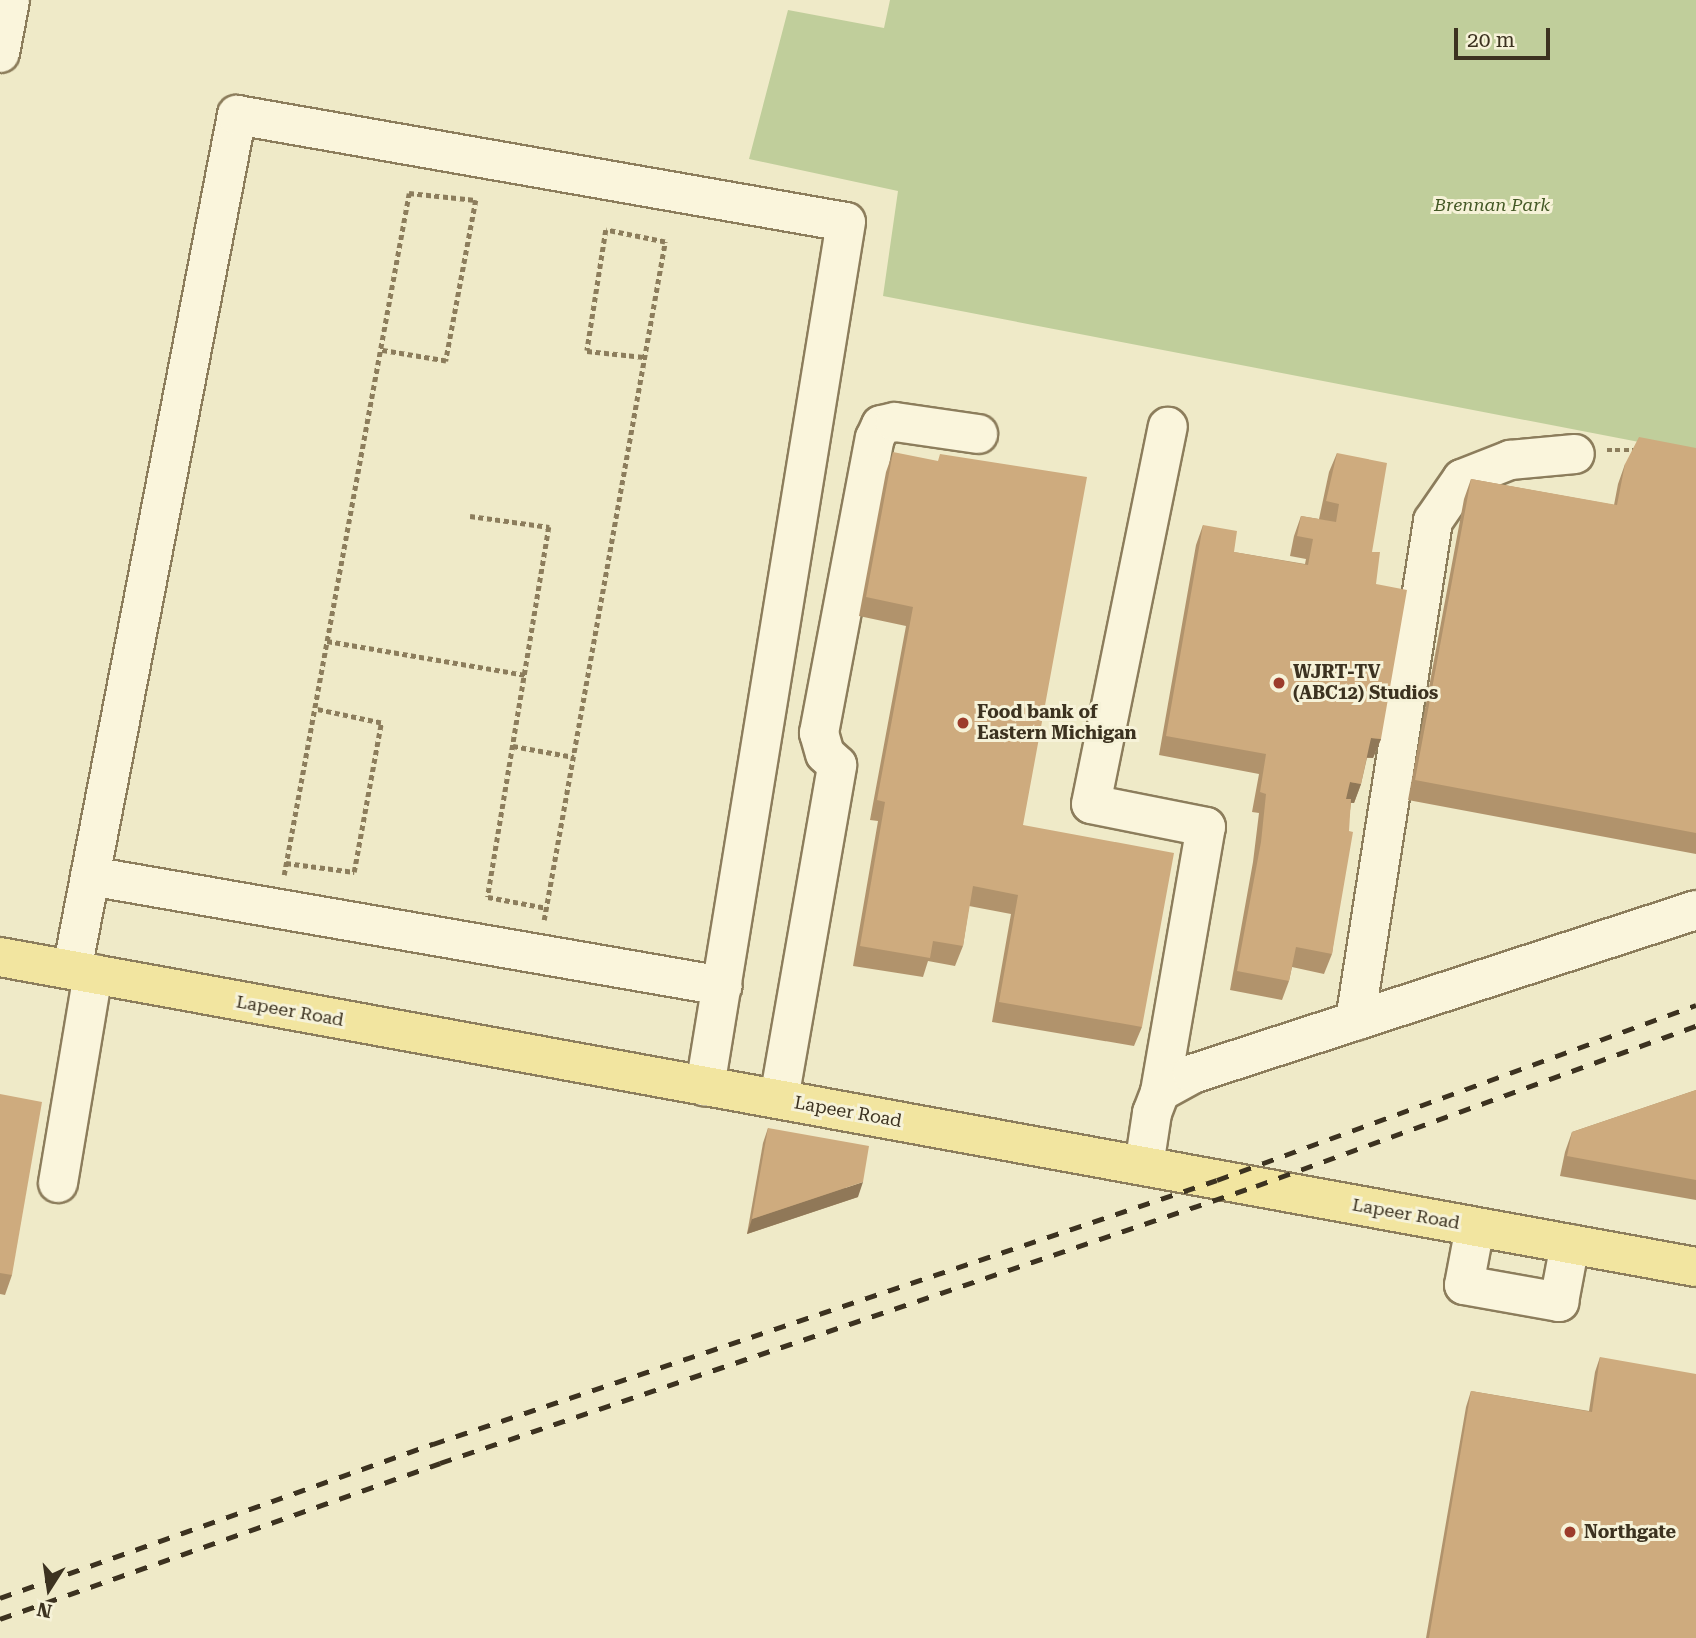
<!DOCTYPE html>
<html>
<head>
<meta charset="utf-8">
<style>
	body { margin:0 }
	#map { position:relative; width:1696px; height:1638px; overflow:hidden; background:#efeac8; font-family:"Roboto Serif",serif }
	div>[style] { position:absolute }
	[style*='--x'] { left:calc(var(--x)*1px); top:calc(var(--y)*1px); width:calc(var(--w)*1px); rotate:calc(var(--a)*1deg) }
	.green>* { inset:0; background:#c0ce9b }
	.path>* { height:4.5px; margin-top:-2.25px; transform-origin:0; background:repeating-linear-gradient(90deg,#8c7d5c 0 5px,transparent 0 8.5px) }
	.roads { filter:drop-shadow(2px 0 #8c7d5c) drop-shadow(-2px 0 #8c7d5c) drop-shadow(0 2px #8c7d5c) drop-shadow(0 -2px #8c7d5c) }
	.minor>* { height:38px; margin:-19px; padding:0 19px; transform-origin:19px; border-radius:19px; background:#faf5dc }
	.major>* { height:38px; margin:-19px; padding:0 19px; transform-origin:19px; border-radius:19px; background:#f2e5a0 }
	.rail>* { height:5px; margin-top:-2.5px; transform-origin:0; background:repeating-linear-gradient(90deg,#3c3220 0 12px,transparent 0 24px) }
	.wall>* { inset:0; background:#b1936c }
	.shaded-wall>* { inset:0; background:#907858 }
	.building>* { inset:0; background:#ceab7e }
	.dots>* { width:19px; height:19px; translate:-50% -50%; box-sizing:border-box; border:4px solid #f6f2d8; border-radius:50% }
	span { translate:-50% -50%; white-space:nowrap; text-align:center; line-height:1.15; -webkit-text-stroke:6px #f6f2d8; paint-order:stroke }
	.park-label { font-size:18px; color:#445926; font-style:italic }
	.poi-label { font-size:18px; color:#3c3220; font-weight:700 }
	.left { translate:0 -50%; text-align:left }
	.street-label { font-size:18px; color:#3c3220 }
	.north { position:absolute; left:14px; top:1554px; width:70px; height:70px; -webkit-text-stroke:5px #f6f2d8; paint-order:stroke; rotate:192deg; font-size:19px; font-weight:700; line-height:28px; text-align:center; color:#3c3220 }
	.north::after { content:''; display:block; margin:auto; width:24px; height:32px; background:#3c3220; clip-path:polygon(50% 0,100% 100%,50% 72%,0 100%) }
	.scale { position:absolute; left:1454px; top:28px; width:96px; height:32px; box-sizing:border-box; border:4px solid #3c3220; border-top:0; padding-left:9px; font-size:21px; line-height:24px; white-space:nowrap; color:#3c3220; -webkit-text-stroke:5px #f6f2d8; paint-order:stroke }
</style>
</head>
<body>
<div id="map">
	<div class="green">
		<i style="clip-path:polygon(890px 0,1696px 0,1696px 453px,883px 296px,898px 191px,749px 159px,788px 10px,884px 28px)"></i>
	</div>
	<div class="path">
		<i style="--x:1607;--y:450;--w:29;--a:0"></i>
		<i style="--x:470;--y:516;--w:80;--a:7.9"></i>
		<i style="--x:549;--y:527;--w:375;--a:99.4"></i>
		<i style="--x:488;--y:897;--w:60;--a:10.6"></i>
		<i style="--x:327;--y:641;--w:201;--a:9.7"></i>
		<i style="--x:513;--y:746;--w:62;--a:10.2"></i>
		<i style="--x:286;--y:863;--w:69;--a:7.5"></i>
		<i style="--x:354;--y:872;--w:151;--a:-79.7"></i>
		<i style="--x:381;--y:723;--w:67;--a:-168"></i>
		<i style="--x:284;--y:875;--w:693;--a:-79.61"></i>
		<i style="--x:409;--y:193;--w:67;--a:6"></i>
		<i style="--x:476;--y:200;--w:164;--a:100.6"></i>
		<i style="--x:446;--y:361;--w:67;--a:-170.5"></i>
		<i style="--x:544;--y:920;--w:689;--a:-79.88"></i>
		<i style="--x:665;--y:242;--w:60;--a:-168.5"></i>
		<i style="--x:606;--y:230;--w:122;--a:98.9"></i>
		<i style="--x:587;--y:351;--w:57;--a:6"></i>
	</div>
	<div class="roads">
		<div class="minor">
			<i style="--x:0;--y:53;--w:54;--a:-79.3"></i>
			<i style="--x:90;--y:876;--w:642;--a:9.87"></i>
			<i style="--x:72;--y:970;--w:871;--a:-79.08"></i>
			<i style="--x:237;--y:115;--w:618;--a:9.97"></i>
			<i style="--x:846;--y:222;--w:876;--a:99.26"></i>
			<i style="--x:1355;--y:1021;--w:506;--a:-81.13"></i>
			<i style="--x:1433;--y:521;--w:51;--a:-55.4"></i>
			<i style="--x:1462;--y:479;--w:52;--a:-21.6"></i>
			<i style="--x:1510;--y:460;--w:65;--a:-5.3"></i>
			<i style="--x:1160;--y:1092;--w:269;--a:-80.2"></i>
			<i style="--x:1206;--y:827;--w:117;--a:-168.7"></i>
			<i style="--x:1091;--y:804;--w:385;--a:-78.5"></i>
			<i style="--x:779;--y:1099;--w:339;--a:-80.1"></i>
			<i style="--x:837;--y:765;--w:16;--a:-137"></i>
			<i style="--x:825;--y:754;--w:22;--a:-106"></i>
			<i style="--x:819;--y:733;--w:300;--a:-79.3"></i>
			<i style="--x:875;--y:438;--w:14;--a:-65"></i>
			<i style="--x:881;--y:425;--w:14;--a:-12"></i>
			<i style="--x:895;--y:422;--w:84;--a:8.2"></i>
			<i style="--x:1144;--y:1166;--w:54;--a:-81.4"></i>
			<i style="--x:1152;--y:1113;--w:22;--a:-69"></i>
			<i style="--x:1160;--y:1092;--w:37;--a:-29"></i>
			<i style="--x:1192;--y:1074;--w:530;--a:-18.02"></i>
			<i style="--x:58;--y:1183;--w:212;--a:-80.5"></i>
			<i style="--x:1475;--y:1227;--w:59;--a:100.7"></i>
			<i style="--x:1464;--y:1285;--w:97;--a:10.1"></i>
			<i style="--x:1559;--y:1302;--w:59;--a:-79.3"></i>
		</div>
		<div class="major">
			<i style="--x:0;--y:957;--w:1724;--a:10.36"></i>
		</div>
	</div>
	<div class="rail">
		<i style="--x:0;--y:1598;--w:460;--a:-19.6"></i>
		<i style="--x:433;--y:1444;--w:827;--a:-18.61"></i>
		<i style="--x:1217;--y:1180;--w:510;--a:-20.07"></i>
		<i style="--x:0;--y:1619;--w:467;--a:-19.5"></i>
		<i style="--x:440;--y:1463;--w:862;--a:-18.75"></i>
		<i style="--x:1256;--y:1186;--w:468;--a:-20"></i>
	</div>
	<div class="wall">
		<i style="clip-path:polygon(1696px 448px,1696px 854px,1408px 800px,1464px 499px,1471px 479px,1614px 505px,1618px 484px,1625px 464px)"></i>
		<i style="clip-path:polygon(893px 452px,1023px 825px,1142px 1027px,1134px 1046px,992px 1022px,1011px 914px,969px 906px,963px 946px,955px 966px,928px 961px,923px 977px,853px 966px,878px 821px,870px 820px,906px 626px,859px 616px,886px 472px)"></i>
		<i style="clip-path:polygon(1337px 453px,1372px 552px,1376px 584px,1381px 739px,1373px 758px,1367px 758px,1361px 784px,1354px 803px,1351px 803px,1332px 954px,1324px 974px,1292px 967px,1289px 981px,1282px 1000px,1230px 990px,1253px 862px,1259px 813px,1252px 812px,1259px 774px,1159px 755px,1196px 545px,1203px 525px,1234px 552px,1305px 564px,1306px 559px,1290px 556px,1294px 536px,1301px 516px,1319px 519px,1329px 472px)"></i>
		<i style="clip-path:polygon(1696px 1090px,1696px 1200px,1560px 1176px,1565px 1152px,1572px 1132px)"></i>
		<i style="clip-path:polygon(0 1094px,12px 1275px,5px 1295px,0 1294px)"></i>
		<i style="clip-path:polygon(768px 1128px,858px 1197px,747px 1234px,763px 1143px)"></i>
		<i style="clip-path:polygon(1600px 1357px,1696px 1638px,1426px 1638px,1466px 1407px,1471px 1391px,1589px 1411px,1595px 1372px)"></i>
	</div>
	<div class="shaded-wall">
		<i style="clip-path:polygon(1371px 738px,1381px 739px,1373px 758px,1364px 757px)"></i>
		<i style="clip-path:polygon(1350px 782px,1361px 784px,1354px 803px,1342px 802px)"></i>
		<i style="clip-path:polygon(863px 1182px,858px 1197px,747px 1234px,752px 1219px)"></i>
	</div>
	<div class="building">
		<i style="clip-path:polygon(1639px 437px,1696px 448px,1696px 833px,1415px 780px,1471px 479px,1617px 505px,1625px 464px)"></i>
		<i style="clip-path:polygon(893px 452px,938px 461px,940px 454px,1087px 477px,1023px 825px,1174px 853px,1142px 1027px,999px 1002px,1018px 895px,973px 886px,963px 946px,933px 941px,930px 958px,860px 946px,885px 802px,877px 800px,913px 607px,866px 597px)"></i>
		<i style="clip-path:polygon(1337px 453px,1387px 463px,1372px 552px,1380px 552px,1376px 584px,1407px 590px,1381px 739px,1371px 738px,1361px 784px,1350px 782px,1346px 799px,1351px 799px,1349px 831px,1353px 832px,1332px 954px,1296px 947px,1289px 981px,1237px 971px,1261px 842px,1266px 794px,1260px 792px,1266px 754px,1166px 736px,1203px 525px,1237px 531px,1234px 552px,1308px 565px,1313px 539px,1297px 536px,1301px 516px,1336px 522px,1339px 504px,1326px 501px)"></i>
		<i style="clip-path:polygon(1696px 1090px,1696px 1180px,1567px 1156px,1572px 1132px)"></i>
		<i style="clip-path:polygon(0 1094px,42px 1102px,12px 1275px,0 1273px)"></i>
		<i style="clip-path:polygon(768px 1128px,869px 1146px,863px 1182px,752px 1219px)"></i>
		<i style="clip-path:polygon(1600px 1357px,1696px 1374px,1696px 1638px,1429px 1638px,1471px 1391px,1592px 1412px)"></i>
	</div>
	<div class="dots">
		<i style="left:1279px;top:683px;background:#9c3c2b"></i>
		<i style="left:963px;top:723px;background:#9c3c2b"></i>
		<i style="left:1570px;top:1532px;background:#9c3c2b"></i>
	</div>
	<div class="park-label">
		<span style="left:1492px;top:205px">Brennan Park</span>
	</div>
	<div class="poi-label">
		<span class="left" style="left:1293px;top:683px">WJRT-TV<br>(ABC12) Studios</span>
		<span class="left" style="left:977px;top:723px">Food bank of<br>Eastern Michigan</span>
		<span class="left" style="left:1584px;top:1532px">Northgate</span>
	</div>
	<div class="street-label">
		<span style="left:290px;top:1011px;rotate:10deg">Lapeer Road</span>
		<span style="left:848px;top:1112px;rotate:10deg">Lapeer Road</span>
		<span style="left:1406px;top:1214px;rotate:10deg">Lapeer Road</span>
	</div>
	<div class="north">N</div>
	<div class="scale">20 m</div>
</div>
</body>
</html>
